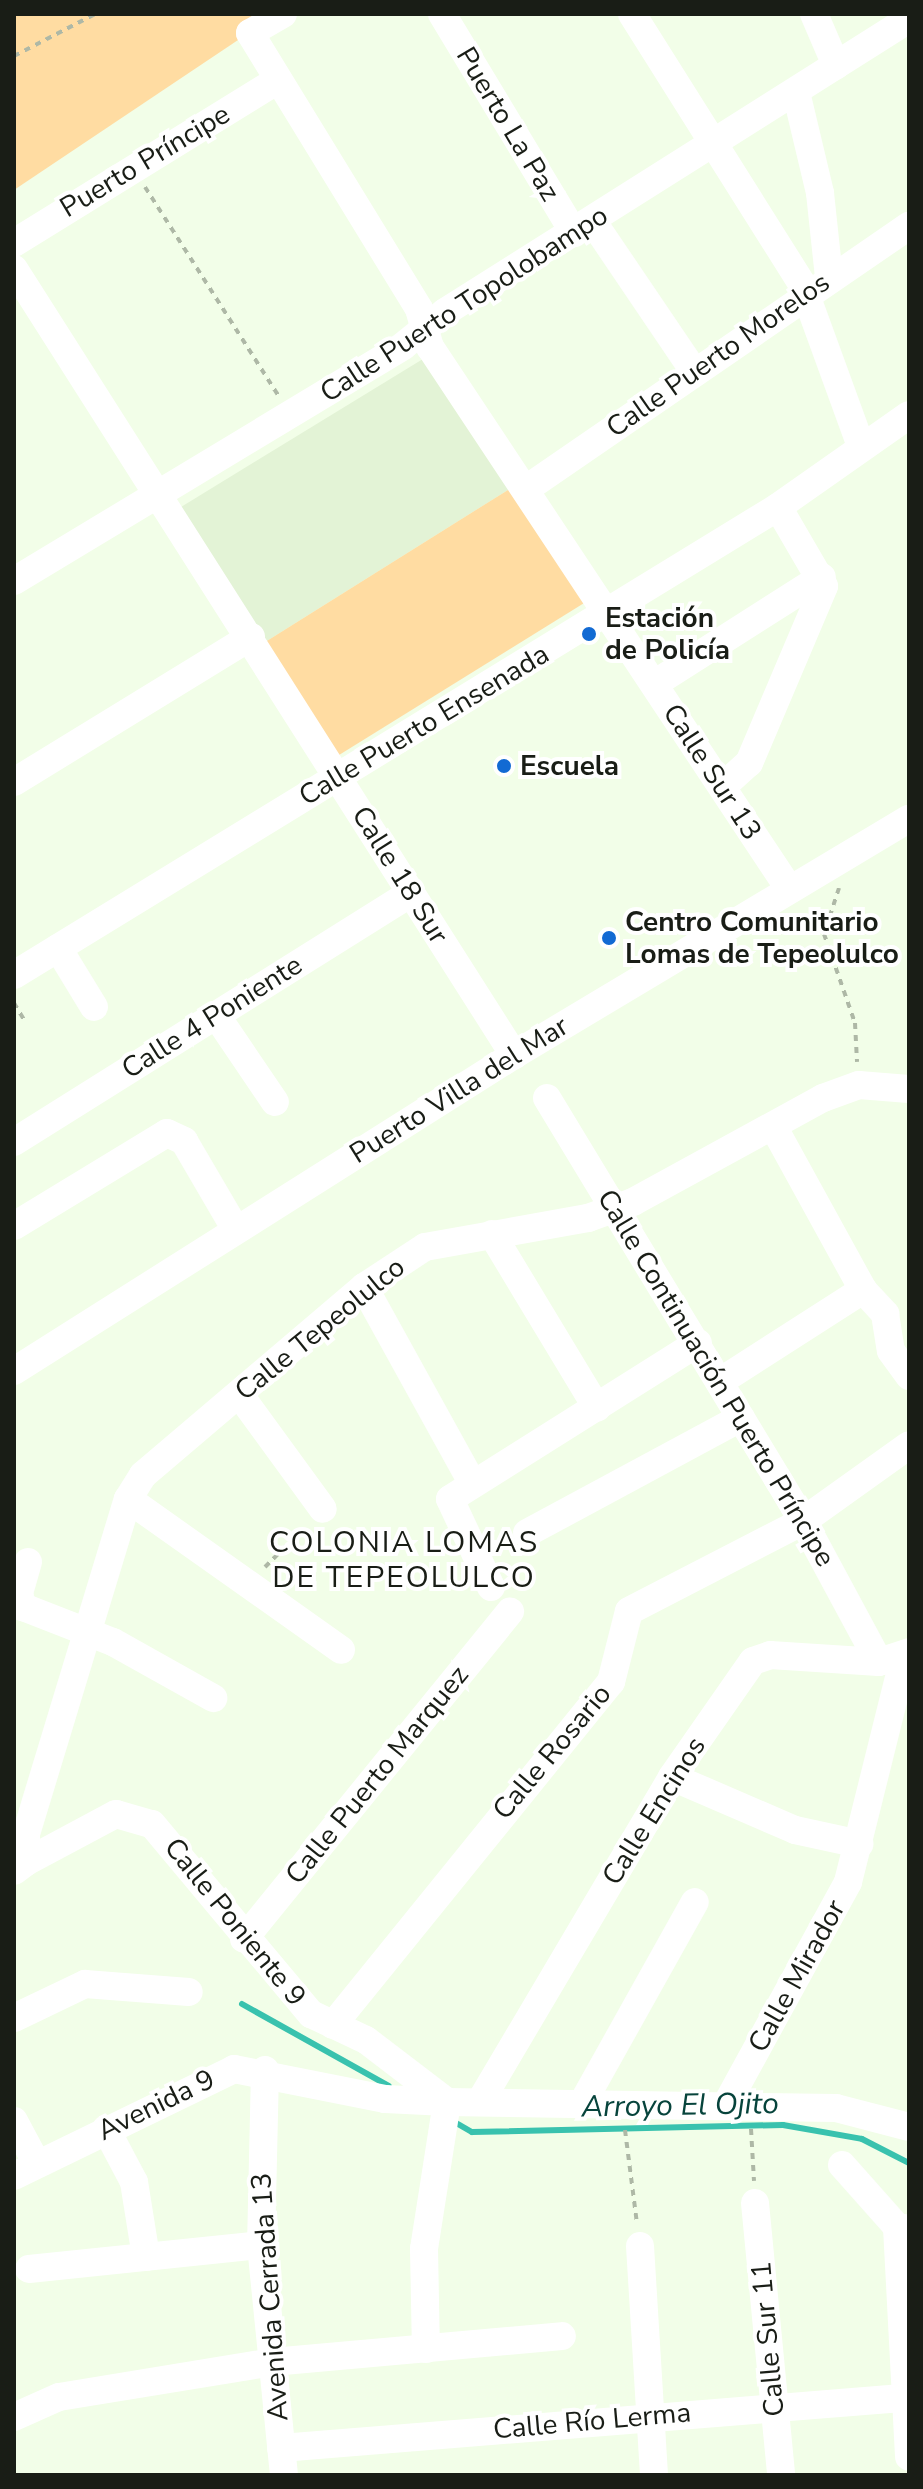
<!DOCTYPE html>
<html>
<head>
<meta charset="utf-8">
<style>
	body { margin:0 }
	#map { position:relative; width:923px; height:2489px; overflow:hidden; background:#f2fee8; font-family:"Nunito Sans",sans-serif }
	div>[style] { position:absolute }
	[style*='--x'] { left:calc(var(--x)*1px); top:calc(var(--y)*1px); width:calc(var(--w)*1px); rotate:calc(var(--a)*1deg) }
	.built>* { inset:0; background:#e3f3d6 }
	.green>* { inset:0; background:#ffdca2 }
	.stream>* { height:6px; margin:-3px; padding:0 3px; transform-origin:3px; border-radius:3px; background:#39c2ae }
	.path>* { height:4px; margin-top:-2px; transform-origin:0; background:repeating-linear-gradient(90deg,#aeb8a6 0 6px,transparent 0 12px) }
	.minor>* { height:28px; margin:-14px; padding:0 14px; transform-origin:14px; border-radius:14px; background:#fff }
	.dots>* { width:22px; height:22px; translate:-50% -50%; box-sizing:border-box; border:4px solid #fff; border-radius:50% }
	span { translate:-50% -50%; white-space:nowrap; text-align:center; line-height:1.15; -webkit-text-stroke:8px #fff; paint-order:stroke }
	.street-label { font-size:28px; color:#191d16 }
	.poi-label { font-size:28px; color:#191d16; font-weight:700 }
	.left { translate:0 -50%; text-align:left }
	.neighbourhood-label { font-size:30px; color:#191d16; letter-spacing:2px }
	.water-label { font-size:30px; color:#07443c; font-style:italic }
	.frame { position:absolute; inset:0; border:16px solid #191d16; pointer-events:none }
</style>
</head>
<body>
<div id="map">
	<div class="built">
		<i style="clip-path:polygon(436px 351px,519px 483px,262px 644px,181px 507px)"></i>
	</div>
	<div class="green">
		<i style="clip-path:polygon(14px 14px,277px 14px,14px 190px)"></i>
		<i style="clip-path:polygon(519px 483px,589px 600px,331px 760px,262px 644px)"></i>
	</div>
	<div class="stream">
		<i style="--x:242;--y:2004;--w:168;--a:29.2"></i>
		<i style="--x:451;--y:2120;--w:24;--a:30"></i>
		<i style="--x:472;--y:2132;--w:311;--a:-1.3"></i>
		<i style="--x:783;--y:2125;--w:80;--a:10"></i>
		<i style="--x:862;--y:2139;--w:53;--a:27.1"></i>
	</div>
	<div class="path">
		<i style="--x:14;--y:56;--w:91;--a:-27.4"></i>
		<i style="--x:145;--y:187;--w:247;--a:57.4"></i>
		<i style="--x:839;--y:888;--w:48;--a:108.1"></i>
		<i style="--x:824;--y:934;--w:94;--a:70.8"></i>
		<i style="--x:855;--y:1023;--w:39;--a:87"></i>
		<i style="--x:14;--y:1003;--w:21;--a:59"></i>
		<i style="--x:265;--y:1567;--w:59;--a:-45"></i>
		<i style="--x:751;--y:2129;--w:52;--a:86.7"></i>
		<i style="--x:625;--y:2130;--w:95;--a:82.7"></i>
	</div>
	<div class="minor">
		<i style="--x:283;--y:14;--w:38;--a:150"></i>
		<i style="--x:250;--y:33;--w:324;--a:58.5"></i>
		<i style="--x:419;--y:309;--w:40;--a:74"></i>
		<i style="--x:430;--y:347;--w:651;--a:56.46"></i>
		<i style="--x:442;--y:14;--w:256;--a:58.9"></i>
		<i style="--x:632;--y:14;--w:319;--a:57.8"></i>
		<i style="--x:802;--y:284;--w:172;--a:70"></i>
		<i style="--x:814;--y:14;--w:56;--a:66.7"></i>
		<i style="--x:796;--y:92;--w:104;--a:76.6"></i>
		<i style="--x:820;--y:193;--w:84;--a:83.9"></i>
		<i style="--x:593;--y:222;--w:180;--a:55.9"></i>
		<i style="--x:14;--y:243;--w:310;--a:-31.7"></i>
		<i style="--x:14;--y:269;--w:932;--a:57.54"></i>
		<i style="--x:529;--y:487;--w:461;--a:-34.5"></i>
		<i style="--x:14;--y:581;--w:454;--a:-31.1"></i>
		<i style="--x:403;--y:346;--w:54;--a:-39"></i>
		<i style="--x:445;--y:312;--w:549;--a:-32.27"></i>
		<i style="--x:654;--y:684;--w:199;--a:-32.5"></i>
		<i style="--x:14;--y:782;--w:278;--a:-31.5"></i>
		<i style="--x:722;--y:787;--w:36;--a:-42"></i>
		<i style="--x:749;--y:763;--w:192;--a:-67"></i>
		<i style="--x:824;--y:586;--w:91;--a:-120.2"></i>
		<i style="--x:58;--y:948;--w:69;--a:58.6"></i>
		<i style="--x:14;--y:975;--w:896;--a:-31.49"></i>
		<i style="--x:778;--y:507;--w:160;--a:-35.1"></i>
		<i style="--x:216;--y:1015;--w:105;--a:55.9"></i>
		<i style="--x:547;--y:1098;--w:494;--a:58.8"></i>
		<i style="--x:803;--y:1521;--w:160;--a:61.7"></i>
		<i style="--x:773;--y:1126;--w:187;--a:61.2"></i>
		<i style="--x:863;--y:1290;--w:33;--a:47"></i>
		<i style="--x:885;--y:1314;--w:37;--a:81"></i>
		<i style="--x:891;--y:1351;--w:31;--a:54"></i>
		<i style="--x:14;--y:1142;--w:469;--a:-32.1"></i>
		<i style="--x:14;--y:1226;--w:179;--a:-31.3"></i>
		<i style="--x:167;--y:1133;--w:19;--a:25"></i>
		<i style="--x:184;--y:1141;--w:103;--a:59.7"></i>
		<i style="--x:492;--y:1234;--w:203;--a:58.9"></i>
		<i style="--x:364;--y:1287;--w:224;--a:61.1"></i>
		<i style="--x:14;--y:1371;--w:591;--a:-32.29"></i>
		<i style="--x:514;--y:1055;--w:460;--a:-30.9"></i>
		<i style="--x:721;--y:1381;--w:169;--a:-32.7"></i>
		<i style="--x:239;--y:1394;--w:142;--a:53.9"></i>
		<i style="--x:128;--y:1499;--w:261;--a:35.3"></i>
		<i style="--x:527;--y:1533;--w:243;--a:-28.3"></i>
		<i style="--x:28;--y:1562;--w:33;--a:106"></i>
		<i style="--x:19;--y:1594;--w:14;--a:73"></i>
		<i style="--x:23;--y:1607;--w:97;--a:21.3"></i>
		<i style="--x:113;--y:1642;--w:115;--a:29.2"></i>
		<i style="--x:491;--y:1587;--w:97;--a:-115"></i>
		<i style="--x:450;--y:1499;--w:293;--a:-32.2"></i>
		<i style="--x:672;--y:1777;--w:134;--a:23.3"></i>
		<i style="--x:795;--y:1830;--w:66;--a:12.2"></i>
		<i style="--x:26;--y:1862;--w:102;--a:-28.1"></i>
		<i style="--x:116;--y:1814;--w:37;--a:16"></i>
		<i style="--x:152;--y:1824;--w:248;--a:50.1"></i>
		<i style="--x:311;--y:2014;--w:61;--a:25.3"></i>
		<i style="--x:366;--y:2040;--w:102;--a:37.4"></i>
		<i style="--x:447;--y:2102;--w:389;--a:0.9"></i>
		<i style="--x:836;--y:2108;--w:75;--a:14.6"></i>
		<i style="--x:14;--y:1871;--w:15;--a:-37"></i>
		<i style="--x:26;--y:1862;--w:28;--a:-90"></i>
		<i style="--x:26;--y:1834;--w:350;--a:-73.1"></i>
		<i style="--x:128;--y:1499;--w:28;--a:-58"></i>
		<i style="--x:143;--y:1475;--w:290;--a:-40.4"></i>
		<i style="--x:364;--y:1287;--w:73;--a:-33.3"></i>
		<i style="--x:425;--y:1247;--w:166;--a:-10.1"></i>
		<i style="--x:588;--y:1218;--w:48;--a:-19.6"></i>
		<i style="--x:633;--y:1202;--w:217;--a:-28.7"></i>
		<i style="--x:823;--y:1098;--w:38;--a:-20"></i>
		<i style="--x:859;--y:1085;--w:50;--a:4.6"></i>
		<i style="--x:244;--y:1939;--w:422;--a:-50.9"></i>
		<i style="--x:14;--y:2018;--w:79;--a:-25.6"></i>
		<i style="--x:85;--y:1984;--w:104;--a:4.4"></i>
		<i style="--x:333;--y:2025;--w:442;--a:-51"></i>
		<i style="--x:611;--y:1682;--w:73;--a:-75.8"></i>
		<i style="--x:629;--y:1611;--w:196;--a:-27.3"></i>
		<i style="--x:803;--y:1521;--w:130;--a:-35.6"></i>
		<i style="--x:265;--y:2070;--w:175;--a:91.3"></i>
		<i style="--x:261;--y:2245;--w:231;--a:84.3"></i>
		<i style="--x:480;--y:2102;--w:377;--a:-59.4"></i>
		<i style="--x:672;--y:1777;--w:141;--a:-55.1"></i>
		<i style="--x:753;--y:1661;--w:18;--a:-19"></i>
		<i style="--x:770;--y:1655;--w:109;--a:3.7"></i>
		<i style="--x:879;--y:1662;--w:32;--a:-18"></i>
		<i style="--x:583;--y:2102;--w:229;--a:-60.8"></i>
		<i style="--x:726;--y:2105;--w:254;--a:-61.3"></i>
		<i style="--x:848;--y:1882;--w:235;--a:-76"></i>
		<i style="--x:14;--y:2121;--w:49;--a:61.9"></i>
		<i style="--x:106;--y:2129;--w:60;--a:62.2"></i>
		<i style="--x:134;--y:2182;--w:76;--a:80.9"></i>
		<i style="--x:842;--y:2165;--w:83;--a:48.4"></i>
		<i style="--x:897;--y:2227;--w:12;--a:9"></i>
		<i style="--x:14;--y:2176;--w:245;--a:-25.9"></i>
		<i style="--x:234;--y:2069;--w:154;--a:11.2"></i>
		<i style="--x:385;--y:2099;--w:62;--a:2.8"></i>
		<i style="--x:447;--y:2102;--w:149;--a:98.9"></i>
		<i style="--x:424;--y:2249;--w:100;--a:88.9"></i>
		<i style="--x:755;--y:2203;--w:273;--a:84.5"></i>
		<i style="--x:897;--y:2227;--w:230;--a:87"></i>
		<i style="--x:640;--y:2246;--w:229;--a:86.5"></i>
		<i style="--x:29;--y:2269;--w:233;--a:-5.9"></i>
		<i style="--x:14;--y:2417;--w:49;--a:-24"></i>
		<i style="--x:59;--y:2397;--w:216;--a:-9.3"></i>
		<i style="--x:272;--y:2362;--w:291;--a:-5.1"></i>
		<i style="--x:281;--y:2448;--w:623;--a:-4.6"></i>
	</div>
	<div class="dots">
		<i style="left:589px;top:634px;background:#126ad3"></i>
		<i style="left:504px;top:766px;background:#126ad3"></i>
		<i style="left:609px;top:938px;background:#126ad3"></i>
	</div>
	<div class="street-label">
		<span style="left:508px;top:124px;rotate:59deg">Puerto La Paz</span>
		<span style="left:145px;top:161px;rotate:-31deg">Puerto Príncipe</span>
		<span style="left:464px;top:304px;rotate:-33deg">Calle Puerto Topolobampo</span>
		<span style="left:718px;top:355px;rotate:-35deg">Calle Puerto Morelos</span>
		<span style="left:424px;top:725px;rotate:-31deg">Calle Puerto Ensenada</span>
		<span style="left:712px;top:772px;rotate:57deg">Calle Sur 13</span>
		<span style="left:400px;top:875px;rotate:58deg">Calle 18 Sur</span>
		<span style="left:212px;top:1017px;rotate:-32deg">Calle 4 Poniente</span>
		<span style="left:459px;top:1090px;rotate:-32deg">Puerto Villa del Mar</span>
		<span style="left:320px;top:1329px;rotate:-39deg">Calle Tepeolulco</span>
		<span style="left:716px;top:1378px;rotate:59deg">Calle Continuación Puerto Príncipe</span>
		<span style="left:552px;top:1752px;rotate:-50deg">Calle Rosario</span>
		<span style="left:377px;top:1775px;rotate:-51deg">Calle Puerto Marquez</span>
		<span style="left:654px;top:1811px;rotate:-58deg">Calle Encinos</span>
		<span style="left:235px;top:1922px;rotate:51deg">Calle Poniente 9</span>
		<span style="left:797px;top:1976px;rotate:-61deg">Calle Mirador</span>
		<span style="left:156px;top:2105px;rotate:-26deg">Avenida 9</span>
		<span style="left:270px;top:2297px;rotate:-94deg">Avenida Cerrada 13</span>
		<span style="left:768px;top:2339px;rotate:-95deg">Calle Sur 11</span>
		<span style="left:592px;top:2421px;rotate:-5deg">Calle Río Lerma</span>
	</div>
	<div class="poi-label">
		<span class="left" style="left:605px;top:634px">Estación<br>de Policía</span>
		<span class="left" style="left:520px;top:766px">Escuela</span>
		<span class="left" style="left:625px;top:938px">Centro Comunitario<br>Lomas de Tepeolulco</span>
	</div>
	<div class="neighbourhood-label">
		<span style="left:404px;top:1560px">COLONIA LOMAS<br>DE TEPEOLULCO</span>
	</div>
	<div class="water-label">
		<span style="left:680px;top:2106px;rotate:-1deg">Arroyo El Ojito</span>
	</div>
	<div class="frame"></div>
</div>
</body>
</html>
